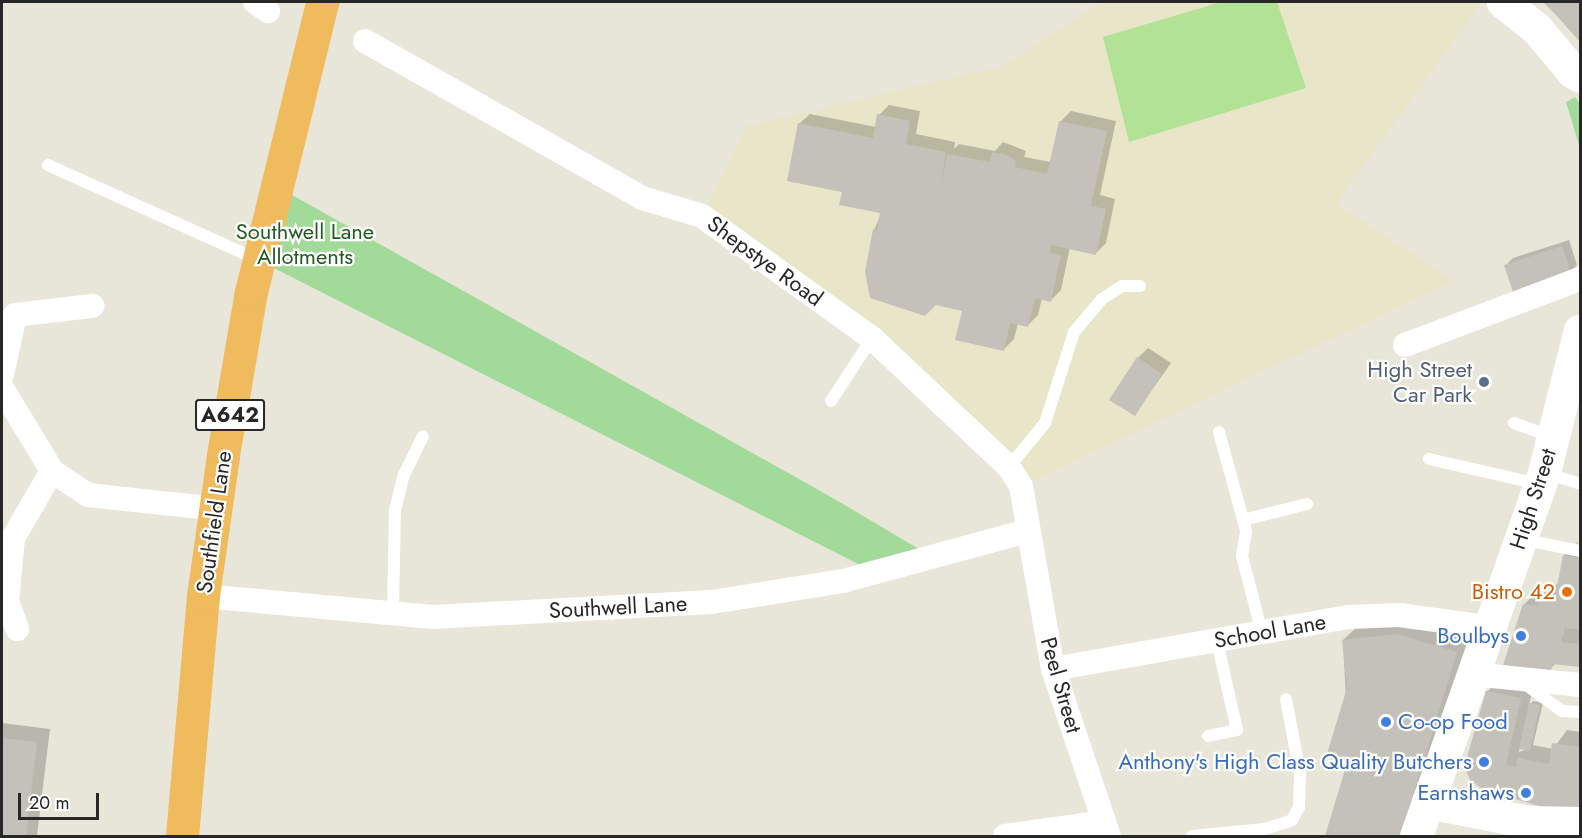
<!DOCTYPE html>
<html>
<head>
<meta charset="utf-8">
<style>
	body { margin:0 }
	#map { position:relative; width:1582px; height:838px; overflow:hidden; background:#e8e5d9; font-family:Jost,sans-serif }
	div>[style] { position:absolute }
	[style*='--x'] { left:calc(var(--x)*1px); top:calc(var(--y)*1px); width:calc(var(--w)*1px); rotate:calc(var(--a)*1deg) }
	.education>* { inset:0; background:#e9e5c9 }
	.green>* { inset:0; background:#a2db99 }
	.pitch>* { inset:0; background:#b1e295 }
	.shadow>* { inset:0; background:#0003 }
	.building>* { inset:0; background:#c3c1b9 }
	.lane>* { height:12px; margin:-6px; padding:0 6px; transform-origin:6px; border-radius:6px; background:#fff }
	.street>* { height:24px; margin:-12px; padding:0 12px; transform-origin:12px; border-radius:12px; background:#fff }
	.secondary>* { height:33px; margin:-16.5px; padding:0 16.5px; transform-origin:16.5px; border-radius:16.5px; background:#fff }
	.highway>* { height:33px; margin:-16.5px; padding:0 16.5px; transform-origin:16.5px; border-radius:16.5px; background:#efbb5d }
	.dots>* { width:16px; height:16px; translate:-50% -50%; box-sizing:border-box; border:3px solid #fff; border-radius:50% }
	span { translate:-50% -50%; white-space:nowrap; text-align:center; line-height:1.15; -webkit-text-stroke:4.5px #fff; paint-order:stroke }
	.shield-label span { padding:2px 4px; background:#fff; border:2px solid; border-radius:4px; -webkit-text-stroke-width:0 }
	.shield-label { font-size:21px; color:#272727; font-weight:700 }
	.park-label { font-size:22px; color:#1f5c1f }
	.street-label { font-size:22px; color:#272727 }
	.service-label { font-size:22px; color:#4e5e75 }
	.right { translate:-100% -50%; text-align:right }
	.food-label { font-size:22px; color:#c56008 }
	.shop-label { font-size:22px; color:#366cbe }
	.left { translate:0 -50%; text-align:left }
	.frame { position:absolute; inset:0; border:3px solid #272727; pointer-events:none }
	.scale { position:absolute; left:18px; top:793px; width:81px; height:27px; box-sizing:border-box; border:3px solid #272727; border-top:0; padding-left:8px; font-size:18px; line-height:21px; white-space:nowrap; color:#272727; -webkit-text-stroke:4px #fff; paint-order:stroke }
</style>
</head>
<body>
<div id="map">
	<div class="education">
		<i style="clip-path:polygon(1102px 2px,1482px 2px,1336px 204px,1453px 281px,1021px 486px,872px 338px,702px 216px,747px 126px,1003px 66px)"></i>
	</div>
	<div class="green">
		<i style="clip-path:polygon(1575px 97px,1580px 104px,1579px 145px,1566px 102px)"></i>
		<i style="clip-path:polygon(276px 186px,831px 497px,929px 555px,872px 571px,260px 261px)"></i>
	</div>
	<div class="pitch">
		<i style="clip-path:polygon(1221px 2px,1277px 2px,1306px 88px,1129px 142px,1103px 37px)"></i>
	</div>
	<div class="shadow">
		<i style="clip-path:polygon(1545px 2px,1580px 2px,1580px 40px)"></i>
		<i style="clip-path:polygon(889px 105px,920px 111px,916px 134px,955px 142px,954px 149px,959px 144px,995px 151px,1003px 142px,1026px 151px,1024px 157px,1051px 162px,1060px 122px,1071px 111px,1116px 121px,1100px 195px,1115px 199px,1106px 243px,1096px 253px,1070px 247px,1061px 290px,1051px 300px,1042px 298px,1038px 315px,1028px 325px,1018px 323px,1014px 339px,1004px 349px,963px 310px,936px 304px,874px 230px,882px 212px,844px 190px,799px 124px,810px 114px,876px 127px,879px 115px)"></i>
		<i style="clip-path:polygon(1569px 240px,1577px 265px,1570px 272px,1506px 265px,1513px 258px)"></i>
		<i style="clip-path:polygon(1148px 348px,1171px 363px,1135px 414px,1138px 358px)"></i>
		<i style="clip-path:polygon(1578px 542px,1580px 665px,1556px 663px,1550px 669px,1524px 605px,1537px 591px,1545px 592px,1559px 583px,1564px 555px)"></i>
		<i style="clip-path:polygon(1412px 621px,1469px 638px,1409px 836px,1327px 836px,1349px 762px,1343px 640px,1357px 627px)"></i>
		<i style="clip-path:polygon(evenodd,1501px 678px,1534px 684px,1529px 705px,1533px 701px,1543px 703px,1533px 745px,1553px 749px,1567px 730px,1580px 732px,1580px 809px,1483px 788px,1487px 692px,1501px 678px,1520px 747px,1528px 749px,1519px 752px,1520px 747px)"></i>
		<i style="clip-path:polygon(2px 723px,50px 729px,37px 836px,2px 836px)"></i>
	</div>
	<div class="building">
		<i style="clip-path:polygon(1543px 2px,1580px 2px,1580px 42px,1557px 16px)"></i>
		<i style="clip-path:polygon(877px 114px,910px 121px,906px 144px,946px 152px,940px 191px,947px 154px,990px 162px,992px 152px,1007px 155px,1016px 161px,1015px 167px,1047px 174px,1059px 121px,1107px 131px,1091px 206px,1106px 209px,1096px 255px,1051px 245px,1050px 253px,1061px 255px,1051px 302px,1035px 298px,1028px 327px,1010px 323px,1004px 351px,955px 340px,962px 311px,936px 305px,925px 316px,870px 298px,865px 272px,873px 229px,877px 230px,880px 213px,839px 205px,842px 192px,787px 181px,798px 123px,873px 138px)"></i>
		<i style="clip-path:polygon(1562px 246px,1571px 273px,1513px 292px,1504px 265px)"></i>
		<i style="clip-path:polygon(1137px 357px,1162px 374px,1135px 416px,1109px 400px)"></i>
		<i style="clip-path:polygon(1563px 555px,1580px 558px,1580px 630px,1565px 628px,1561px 642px,1580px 644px,1580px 667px,1552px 664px,1551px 671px,1503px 665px,1523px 604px,1538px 606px,1539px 595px,1555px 597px)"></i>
		<i style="clip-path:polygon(1397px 634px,1457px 652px,1401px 836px,1325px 836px,1347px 763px,1326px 757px,1347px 688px,1342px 640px)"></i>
		<i style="clip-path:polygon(1486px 691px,1521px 698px,1506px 765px,1516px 767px,1518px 758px,1549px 764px,1552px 743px,1580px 747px,1580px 810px,1559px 812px,1482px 789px,1470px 780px,1466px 771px,1467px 757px)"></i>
		<i style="clip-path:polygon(1529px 703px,1540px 705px,1530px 751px,1519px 749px)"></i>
		<i style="clip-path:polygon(2px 738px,37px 742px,26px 836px,2px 836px)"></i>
	</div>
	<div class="lane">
		<i style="--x:48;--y:165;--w:230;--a:24.3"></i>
		<i style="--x:831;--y:401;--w:75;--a:-56.9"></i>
		<i style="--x:1514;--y:423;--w:40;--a:20.2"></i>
		<i style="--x:1219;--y:432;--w:103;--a:74.7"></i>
		<i style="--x:1246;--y:531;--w:25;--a:99"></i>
		<i style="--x:1242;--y:556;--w:80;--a:75.4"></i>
		<i style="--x:1429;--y:459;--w:113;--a:12.8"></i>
		<i style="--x:1009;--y:467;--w:57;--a:-50.7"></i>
		<i style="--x:1045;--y:423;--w:96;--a:-72.3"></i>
		<i style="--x:1074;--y:332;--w:43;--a:-49.7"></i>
		<i style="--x:1102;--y:299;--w:24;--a:-33"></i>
		<i style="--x:1122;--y:286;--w:18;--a:0"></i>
		<i style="--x:1545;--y:473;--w:37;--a:17"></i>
		<i style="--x:1243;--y:520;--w:66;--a:-14"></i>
		<i style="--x:1521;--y:539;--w:60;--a:11.5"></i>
		<i style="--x:393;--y:611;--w:101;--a:-88.9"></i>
		<i style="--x:395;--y:510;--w:36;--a:-76"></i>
		<i style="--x:404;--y:475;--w:43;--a:-64"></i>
		<i style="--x:1525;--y:684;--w:46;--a:36.1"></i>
		<i style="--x:1562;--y:711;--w:18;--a:3"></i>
		<i style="--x:1208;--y:736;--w:30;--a:-12"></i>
		<i style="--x:1237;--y:730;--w:91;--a:-102.7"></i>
		<i style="--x:1192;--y:836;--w:73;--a:-5.5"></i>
		<i style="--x:1265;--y:829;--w:28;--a:-18"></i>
		<i style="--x:1292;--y:820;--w:15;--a:-62"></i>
		<i style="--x:1299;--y:807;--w:34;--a:-88"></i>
		<i style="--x:1300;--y:773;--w:75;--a:-100.7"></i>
	</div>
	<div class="street">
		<i style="--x:255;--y:2;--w:16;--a:35"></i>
		<i style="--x:365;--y:41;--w:318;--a:29.5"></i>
		<i style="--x:642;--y:198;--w:63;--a:16.7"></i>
		<i style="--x:702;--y:216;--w:209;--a:35.7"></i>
		<i style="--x:872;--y:338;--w:188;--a:43.3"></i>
		<i style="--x:1009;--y:467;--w:22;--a:58"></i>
		<i style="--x:1021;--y:486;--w:186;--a:80.1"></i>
		<i style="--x:1053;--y:669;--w:176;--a:71.5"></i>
		<i style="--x:1405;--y:345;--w:187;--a:-20.7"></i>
		<i style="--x:2;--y:375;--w:61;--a:-77.8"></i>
		<i style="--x:15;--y:315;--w:78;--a:-6.7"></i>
		<i style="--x:2;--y:388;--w:97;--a:58.9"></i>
		<i style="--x:52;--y:471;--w:78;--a:120.2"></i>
		<i style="--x:13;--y:538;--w:63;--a:95.4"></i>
		<i style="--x:7;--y:601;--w:30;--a:70"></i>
		<i style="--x:52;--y:471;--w:43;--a:33.7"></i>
		<i style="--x:88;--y:495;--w:129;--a:6.2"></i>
		<i style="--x:203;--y:596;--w:231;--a:5.2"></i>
		<i style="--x:433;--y:617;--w:279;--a:-3.1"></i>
		<i style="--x:712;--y:602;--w:133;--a:-9.1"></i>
		<i style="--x:843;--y:581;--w:191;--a:-15.2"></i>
		<i style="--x:1053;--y:669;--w:301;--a:-10"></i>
		<i style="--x:1349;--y:617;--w:50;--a:-2.3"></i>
		<i style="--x:1399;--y:615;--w:90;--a:7.7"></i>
		<i style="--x:1472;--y:674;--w:109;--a:5.8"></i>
		<i style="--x:1005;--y:836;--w:100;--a:-8"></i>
	</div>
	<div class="secondary">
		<i style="--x:1503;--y:2;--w:42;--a:38.2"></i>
		<i style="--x:1536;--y:28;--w:57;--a:49.9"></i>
		<i style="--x:1573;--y:72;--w:8;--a:30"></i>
		<i style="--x:1428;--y:802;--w:103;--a:11.2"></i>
		<i style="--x:1529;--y:822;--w:51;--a:1.1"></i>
		<i style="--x:1416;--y:836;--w:386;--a:-70.6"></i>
		<i style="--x:1544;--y:472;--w:146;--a:-75.8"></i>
	</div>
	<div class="highway">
		<i style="--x:182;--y:836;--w:241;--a:-85"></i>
		<i style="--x:203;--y:596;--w:142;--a:-81.9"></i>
		<i style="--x:223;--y:455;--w:165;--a:-80.3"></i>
		<i style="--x:251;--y:292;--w:299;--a:-76.2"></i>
	</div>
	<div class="dots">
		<i style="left:1484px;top:382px;background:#5c6f8a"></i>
		<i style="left:1567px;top:592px;background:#e8710a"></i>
		<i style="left:1521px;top:636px;background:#3f7fe0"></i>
		<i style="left:1386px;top:722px;background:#3f7fe0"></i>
		<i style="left:1484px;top:762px;background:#3f7fe0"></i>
		<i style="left:1526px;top:793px;background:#3f7fe0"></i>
	</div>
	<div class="shield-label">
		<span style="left:230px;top:415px">A642</span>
	</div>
	<div class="park-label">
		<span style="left:305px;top:244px">Southwell Lane<br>Allotments</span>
	</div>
	<div class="street-label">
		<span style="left:765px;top:261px;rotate:36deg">Shepstye Road</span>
		<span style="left:1533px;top:499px;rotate:-72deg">High Street</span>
		<span style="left:214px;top:522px;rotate:-82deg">Southfield Lane</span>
		<span style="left:618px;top:607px;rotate:-3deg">Southwell Lane</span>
		<span style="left:1270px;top:631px;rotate:-10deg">School Lane</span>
		<span style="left:1061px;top:685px;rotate:74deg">Peel Street</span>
	</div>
	<div class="service-label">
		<span class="right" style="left:1472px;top:382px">High Street<br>Car Park</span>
	</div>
	<div class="food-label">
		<span class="right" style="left:1555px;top:592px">Bistro 42</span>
	</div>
	<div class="shop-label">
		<span class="right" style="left:1509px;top:636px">Boulbys</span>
		<span class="left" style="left:1398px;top:722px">Co-op Food</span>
		<span class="right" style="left:1472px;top:762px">Anthony's High Class Quality Butchers</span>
		<span class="right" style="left:1514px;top:793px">Earnshaws</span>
	</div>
	<div class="frame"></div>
	<div class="scale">20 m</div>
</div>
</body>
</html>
